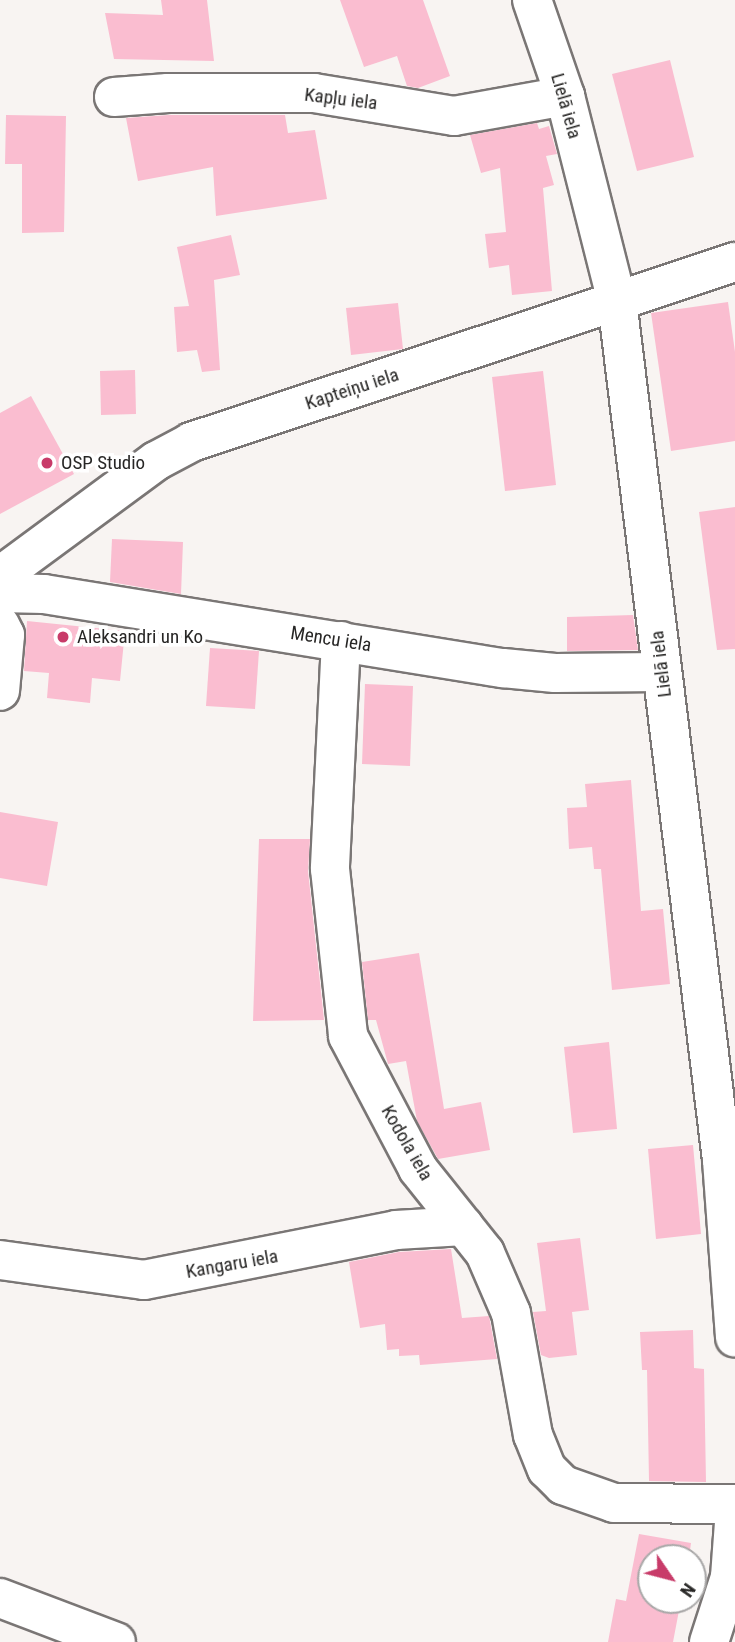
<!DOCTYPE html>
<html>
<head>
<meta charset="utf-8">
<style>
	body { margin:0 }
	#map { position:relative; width:735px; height:1642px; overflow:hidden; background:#f8f4f2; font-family:"Roboto Condensed",sans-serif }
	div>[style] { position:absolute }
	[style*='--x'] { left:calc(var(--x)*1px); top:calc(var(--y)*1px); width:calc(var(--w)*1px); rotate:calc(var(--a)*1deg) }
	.building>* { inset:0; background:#fabdd0 }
	.roads { filter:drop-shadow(2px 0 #7a7675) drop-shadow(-2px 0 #7a7675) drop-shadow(0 2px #7a7675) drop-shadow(0 -2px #7a7675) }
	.minor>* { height:38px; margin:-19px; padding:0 19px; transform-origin:19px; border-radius:19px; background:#fff }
	.dots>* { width:19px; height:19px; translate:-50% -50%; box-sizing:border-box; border:4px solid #fff; border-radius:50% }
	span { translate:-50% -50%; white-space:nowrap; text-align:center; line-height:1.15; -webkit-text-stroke:7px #fff; paint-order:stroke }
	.street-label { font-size:19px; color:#272625 }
	.poi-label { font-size:19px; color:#272625 }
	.left { translate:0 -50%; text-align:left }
	.north { position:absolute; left:637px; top:1544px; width:70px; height:70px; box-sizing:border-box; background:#fff; border:2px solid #a9a8a8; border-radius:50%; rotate:125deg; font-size:19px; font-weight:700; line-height:28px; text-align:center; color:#272625 }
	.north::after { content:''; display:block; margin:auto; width:24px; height:32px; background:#c83b69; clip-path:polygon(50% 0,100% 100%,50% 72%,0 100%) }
</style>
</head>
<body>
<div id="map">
	<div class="building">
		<i style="clip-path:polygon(161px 0,207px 0,214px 61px,114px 59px,105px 13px,163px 15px)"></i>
		<i style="clip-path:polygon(340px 0,423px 0,450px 76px,418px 88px,407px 86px,397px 56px,364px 67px)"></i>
		<i style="clip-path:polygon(670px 60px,694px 157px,637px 171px,612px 74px)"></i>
		<i style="clip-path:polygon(6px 115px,66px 116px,64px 232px,22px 233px,22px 164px,5px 164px)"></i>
		<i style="clip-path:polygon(169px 115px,285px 115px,288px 133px,315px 130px,327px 199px,216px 216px,213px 167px,138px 181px,126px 118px)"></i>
		<i style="clip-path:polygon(537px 123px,539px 129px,549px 126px,557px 154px,546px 156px,554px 185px,543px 188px,552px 291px,512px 295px,509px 265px,489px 268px,485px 234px,506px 232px,500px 168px,481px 173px,470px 135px)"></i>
		<i style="clip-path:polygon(231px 235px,240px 275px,214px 280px,220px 370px,202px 372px,197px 350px,177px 352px,174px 307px,189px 306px,177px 247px)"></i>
		<i style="clip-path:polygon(728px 302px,735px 352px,735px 441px,671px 451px,651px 313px)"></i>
		<i style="clip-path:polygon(398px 303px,403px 349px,351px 355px,346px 308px)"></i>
		<i style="clip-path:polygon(135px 370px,136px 414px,101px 415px,100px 371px)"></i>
		<i style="clip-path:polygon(543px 371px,556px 485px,505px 491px,492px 377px)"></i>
		<i style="clip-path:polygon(31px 396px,74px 474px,0 514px,0 413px)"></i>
		<i style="clip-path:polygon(735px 507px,735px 649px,717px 650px,699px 512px)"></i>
		<i style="clip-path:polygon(112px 539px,183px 542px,181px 594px,110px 582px)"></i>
		<i style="clip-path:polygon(633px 615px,638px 650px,567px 651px,567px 617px)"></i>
		<i style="clip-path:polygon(27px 621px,125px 631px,120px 681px,92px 678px,90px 703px,47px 698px,49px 673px,24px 671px)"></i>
		<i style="clip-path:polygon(210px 648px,259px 651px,255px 709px,206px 706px)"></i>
		<i style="clip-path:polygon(365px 684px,413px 686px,410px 766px,362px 764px)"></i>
		<i style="clip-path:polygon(631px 780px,641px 911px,663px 909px,670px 984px,612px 990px,601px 869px,594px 869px,592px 847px,569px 849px,567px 808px,587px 807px,585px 784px)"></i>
		<i style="clip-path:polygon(0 812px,58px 822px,47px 886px,0 878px)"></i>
		<i style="clip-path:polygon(259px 839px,310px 839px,308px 871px,324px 1020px,253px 1021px)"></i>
		<i style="clip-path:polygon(419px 953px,444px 1109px,481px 1102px,490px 1150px,438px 1159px,417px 1121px,406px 1061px,388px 1064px,376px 1020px,368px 1020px,362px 962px)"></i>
		<i style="clip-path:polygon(609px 1042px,617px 1129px,573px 1133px,564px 1047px)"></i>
		<i style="clip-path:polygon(693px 1145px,701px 1234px,656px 1239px,648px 1149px)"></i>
		<i style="clip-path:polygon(580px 1238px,589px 1310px,572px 1312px,577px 1355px,549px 1358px,541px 1355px,533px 1312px,546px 1311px,537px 1243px)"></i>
		<i style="clip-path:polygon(451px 1249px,462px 1318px,489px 1316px,497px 1359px,420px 1365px,419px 1355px,399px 1356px,399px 1349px,387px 1350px,385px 1324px,360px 1328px,349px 1262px,399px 1252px)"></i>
		<i style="clip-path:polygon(693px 1330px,694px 1368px,704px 1369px,706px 1482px,649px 1481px,647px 1370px,642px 1370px,640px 1332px)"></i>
		<i style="clip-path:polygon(639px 1534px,691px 1543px,689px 1558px,651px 1558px,651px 1600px,681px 1600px,673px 1642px,608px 1642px,616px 1599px,626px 1601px)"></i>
	</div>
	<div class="roads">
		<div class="minor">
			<i style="--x:532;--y:0;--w:102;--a:71"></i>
			<i style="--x:565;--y:96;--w:211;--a:75.8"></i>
			<i style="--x:617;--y:301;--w:865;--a:83.03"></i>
			<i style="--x:722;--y:1160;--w:178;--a:85.8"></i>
			<i style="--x:114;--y:97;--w:54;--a:-4.2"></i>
			<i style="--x:168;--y:93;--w:146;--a:0"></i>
			<i style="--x:314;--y:93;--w:142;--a:9.3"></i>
			<i style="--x:454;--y:116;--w:113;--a:-10.2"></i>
			<i style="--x:0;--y:576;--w:194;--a:-36.4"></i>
			<i style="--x:156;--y:461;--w:40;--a:-28"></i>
			<i style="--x:191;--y:442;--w:573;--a:-18.31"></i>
			<i style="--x:0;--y:593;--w:44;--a:1.3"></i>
			<i style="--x:44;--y:594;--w:465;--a:9.2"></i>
			<i style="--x:503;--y:668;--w:52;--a:5.5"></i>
			<i style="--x:555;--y:673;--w:107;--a:-0.5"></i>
			<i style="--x:0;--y:625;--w:11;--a:63"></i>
			<i style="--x:5;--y:635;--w:56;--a:95.1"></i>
			<i style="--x:341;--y:641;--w:228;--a:92.8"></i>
			<i style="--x:330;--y:869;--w:168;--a:83.8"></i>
			<i style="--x:348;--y:1036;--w:150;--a:62.2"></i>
			<i style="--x:418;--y:1169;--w:107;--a:51.4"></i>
			<i style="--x:485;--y:1253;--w:65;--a:66.6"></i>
			<i style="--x:511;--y:1313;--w:124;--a:79.8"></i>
			<i style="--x:533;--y:1435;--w:37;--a:68"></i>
			<i style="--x:547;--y:1469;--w:23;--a:45"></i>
			<i style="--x:563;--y:1485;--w:54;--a:19.4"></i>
			<i style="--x:614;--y:1503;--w:121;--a:0.5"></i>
			<i style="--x:0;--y:1260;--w:145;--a:7.9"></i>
			<i style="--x:144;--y:1280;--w:257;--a:-11.2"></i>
			<i style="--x:396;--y:1230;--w:68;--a:-3.4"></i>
			<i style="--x:0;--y:1598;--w:124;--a:20.8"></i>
			<i style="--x:709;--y:1642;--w:68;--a:-72.1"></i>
			<i style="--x:730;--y:1577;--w:68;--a:-85.8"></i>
		</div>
	</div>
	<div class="dots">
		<i style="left:47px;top:463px;background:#c83b69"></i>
		<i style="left:63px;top:637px;background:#c83b69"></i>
	</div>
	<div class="street-label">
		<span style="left:341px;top:99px;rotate:7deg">Kapļu iela</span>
		<span style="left:566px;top:106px;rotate:74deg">Lielā iela</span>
		<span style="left:352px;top:389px;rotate:-18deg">Kapteiņu iela</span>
		<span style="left:331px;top:639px;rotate:9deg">Mencu iela</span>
		<span style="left:661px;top:664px;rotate:-97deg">Lielā iela</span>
		<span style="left:407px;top:1143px;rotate:60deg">Kodola iela</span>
		<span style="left:232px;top:1264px;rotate:-10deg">Kangaru iela</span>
	</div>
	<div class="poi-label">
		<span class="left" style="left:61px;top:463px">OSP Studio</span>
		<span class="left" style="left:77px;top:637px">Aleksandri un Ko</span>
	</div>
	<div class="north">N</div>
</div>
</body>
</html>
